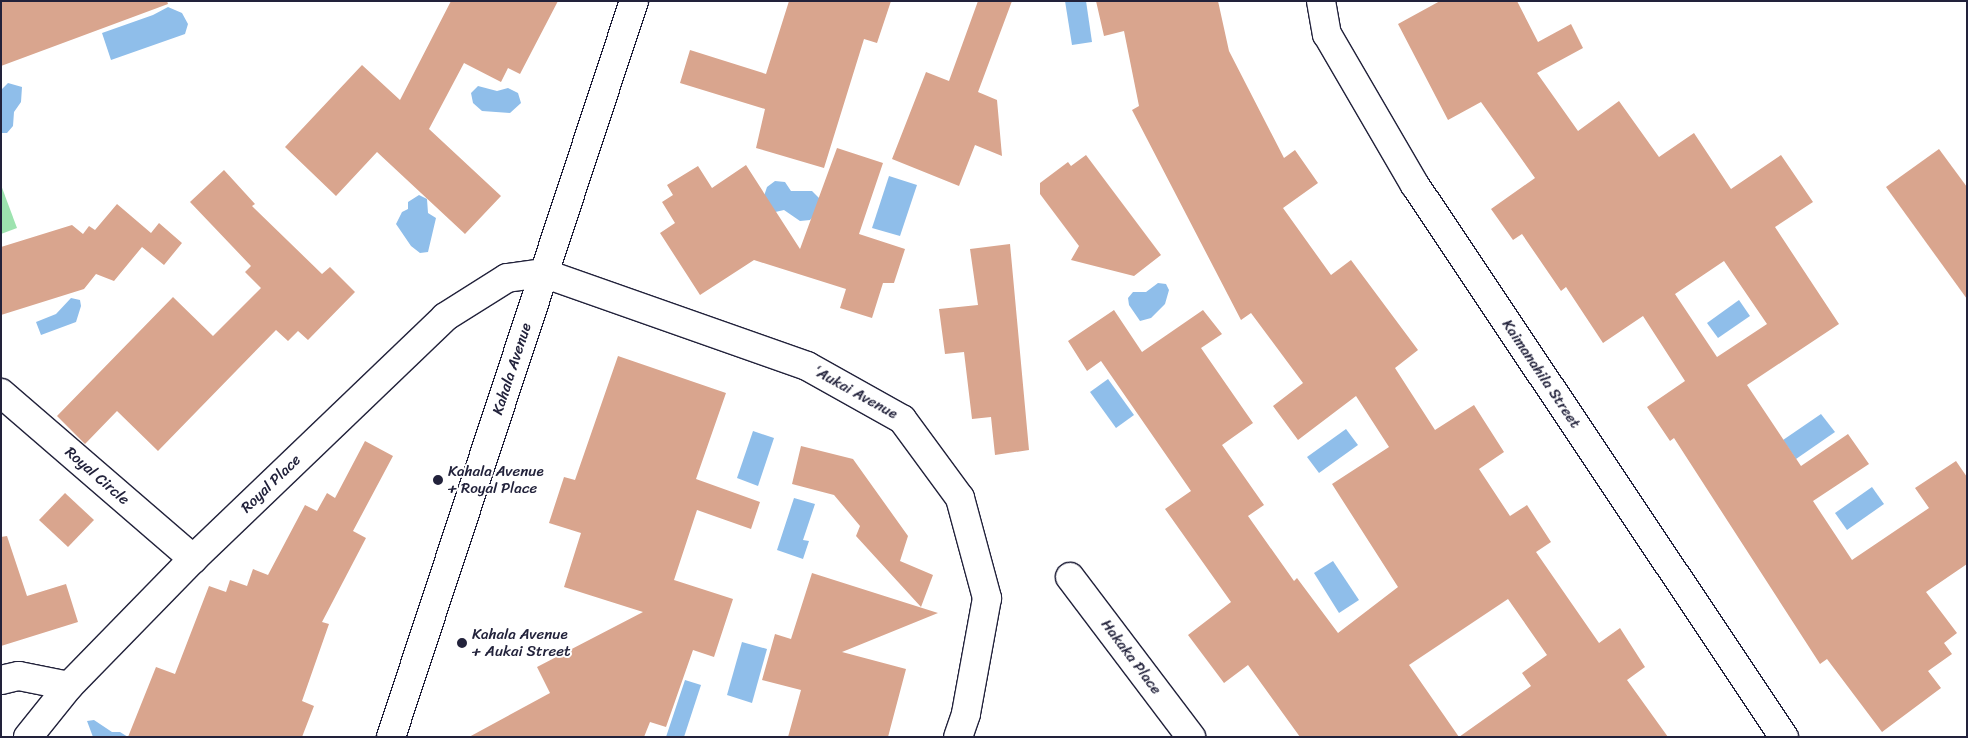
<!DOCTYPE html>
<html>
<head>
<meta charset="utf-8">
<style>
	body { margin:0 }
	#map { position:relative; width:1968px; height:738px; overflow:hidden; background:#fff; font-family:Sriracha,sans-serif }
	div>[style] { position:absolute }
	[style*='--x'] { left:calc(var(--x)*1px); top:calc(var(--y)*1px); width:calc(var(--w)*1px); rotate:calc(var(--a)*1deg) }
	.green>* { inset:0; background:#9de3af }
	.water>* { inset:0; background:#8fbeea }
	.building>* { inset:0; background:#d9a58e }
	.roads { filter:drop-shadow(1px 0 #22223b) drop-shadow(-1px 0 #22223b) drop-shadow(0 1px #22223b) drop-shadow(0 -1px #22223b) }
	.minor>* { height:28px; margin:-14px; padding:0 14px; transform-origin:14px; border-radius:14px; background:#fff }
	.dots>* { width:14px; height:14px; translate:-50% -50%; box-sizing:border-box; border:2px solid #fff; border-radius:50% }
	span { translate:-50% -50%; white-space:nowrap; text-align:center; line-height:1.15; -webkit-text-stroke:4px #fff; paint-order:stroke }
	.street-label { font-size:15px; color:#22223b }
	.poi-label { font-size:15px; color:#22223b }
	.left { translate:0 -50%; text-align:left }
	.frame { position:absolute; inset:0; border:2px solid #22223b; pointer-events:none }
</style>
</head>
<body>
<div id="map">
	<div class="green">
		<i style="clip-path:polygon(1px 185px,17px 228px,1px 234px)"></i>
	</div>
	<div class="water">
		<i style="clip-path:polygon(1065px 1px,1086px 1px,1092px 42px,1072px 45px)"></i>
		<i style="clip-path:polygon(168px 7px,182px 13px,188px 24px,185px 34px,111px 60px,102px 33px,153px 15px)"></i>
		<i style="clip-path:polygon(8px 83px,22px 87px,21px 102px,14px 112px,13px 126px,7px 133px,1px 133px,1px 90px)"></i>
		<i style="clip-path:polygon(478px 86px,497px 91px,508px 88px,518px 93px,521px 103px,510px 113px,482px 111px,473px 103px,471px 93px)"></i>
		<i style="clip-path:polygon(889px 176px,917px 185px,900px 236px,872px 228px)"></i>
		<i style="clip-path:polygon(775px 181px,785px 182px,791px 191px,812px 191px,820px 199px,817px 212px,810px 220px,800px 221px,784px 210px,771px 213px,763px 199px,767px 187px)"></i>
		<i style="clip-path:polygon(419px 195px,427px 199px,428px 213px,436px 218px,428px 252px,420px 253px,411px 246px,396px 224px,402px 212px,408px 209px,408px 202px)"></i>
		<i style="clip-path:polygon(1158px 283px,1166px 284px,1169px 290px,1165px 304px,1151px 318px,1140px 321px,1129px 305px,1128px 298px,1133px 292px,1146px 292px)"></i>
		<i style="clip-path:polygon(71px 298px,80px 300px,81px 306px,76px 322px,41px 335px,36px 322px,56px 314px)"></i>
		<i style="clip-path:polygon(1739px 300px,1750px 316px,1718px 338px,1707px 323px)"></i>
		<i style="clip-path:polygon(1108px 379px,1134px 415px,1116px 428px,1090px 392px)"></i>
		<i style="clip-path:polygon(1821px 414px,1835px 432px,1796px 459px,1783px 440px)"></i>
		<i style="clip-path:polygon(1346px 429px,1358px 445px,1319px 473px,1307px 457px)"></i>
		<i style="clip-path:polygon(753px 431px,774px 438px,758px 486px,737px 478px)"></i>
		<i style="clip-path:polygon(1872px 487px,1884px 504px,1847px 530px,1835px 513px)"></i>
		<i style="clip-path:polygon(794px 498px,815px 504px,803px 540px,809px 541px,803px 559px,777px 550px)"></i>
		<i style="clip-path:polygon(1333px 561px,1359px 600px,1339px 613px,1314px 573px)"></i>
		<i style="clip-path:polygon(742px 642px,767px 649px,752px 703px,727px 695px)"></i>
		<i style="clip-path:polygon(685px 680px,701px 685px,684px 737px,666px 737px)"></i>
		<i style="clip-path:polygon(94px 720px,112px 732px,120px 732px,128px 737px,93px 737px,87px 721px)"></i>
	</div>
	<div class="building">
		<i style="clip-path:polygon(1px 1px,167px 1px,168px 4px,1px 66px)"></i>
		<i style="clip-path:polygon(451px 1px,558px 1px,520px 74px,508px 68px,501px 82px,464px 63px,429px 129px,501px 196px,465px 234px,377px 152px,336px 196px,285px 147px,362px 65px,400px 100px)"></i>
		<i style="clip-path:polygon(789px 1px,891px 1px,877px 43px,864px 39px,824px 168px,756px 148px,765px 109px,680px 83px,690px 50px,766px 74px)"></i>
		<i style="clip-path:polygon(978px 1px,1012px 1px,978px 92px,997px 100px,1002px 156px,975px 145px,959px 186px,892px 159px,926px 72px,949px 81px)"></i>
		<i style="clip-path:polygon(1096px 1px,1218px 1px,1229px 51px,1284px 158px,1295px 150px,1318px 183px,1283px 208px,1331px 275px,1351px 260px,1418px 350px,1395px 368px,1435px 430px,1474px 405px,1504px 452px,1479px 469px,1510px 516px,1527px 505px,1551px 542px,1536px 552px,1599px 643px,1620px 628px,1645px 667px,1627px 680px,1668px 737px,1459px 737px,1531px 686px,1522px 673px,1547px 655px,1508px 599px,1409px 665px,1459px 737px,1300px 737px,1248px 665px,1224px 683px,1188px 635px,1231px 602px,1165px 509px,1191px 491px,1101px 361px,1087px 371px,1068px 341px,1114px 310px,1142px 352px,1203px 310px,1222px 334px,1201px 348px,1253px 423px,1222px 445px,1264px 505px,1248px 516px,1294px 581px,1297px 578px,1338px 633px,1398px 587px,1332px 484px,1389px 447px,1356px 396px,1298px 440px,1273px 406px,1303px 383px,1251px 313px,1241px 320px,1132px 110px,1139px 106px,1124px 31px,1104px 36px)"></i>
		<i style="clip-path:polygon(evenodd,1440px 1px,1517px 1px,1538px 42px,1571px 24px,1583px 48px,1537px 73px,1578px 131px,1619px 101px,1659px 157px,1694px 133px,1731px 189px,1781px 155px,1813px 202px,1775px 227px,1839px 324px,1747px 385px,1801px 466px,1848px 434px,1869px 464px,1813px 501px,1852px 560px,1929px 508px,1915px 488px,1956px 461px,1967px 477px,1967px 564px,1926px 592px,1957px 633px,1944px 643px,1952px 654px,1928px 671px,1941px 688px,1882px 732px,1827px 659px,1820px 664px,1674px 438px,1670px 441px,1647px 407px,1685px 381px,1643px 316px,1603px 343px,1566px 287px,1561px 291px,1522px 234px,1513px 240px,1491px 209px,1535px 178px,1481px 102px,1448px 120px,1398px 24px,1440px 1px,1724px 261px,1767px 324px,1717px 357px,1675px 294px,1724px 261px)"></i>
		<i style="clip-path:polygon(837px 148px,883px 163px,859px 234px,905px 249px,894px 283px,883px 283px,872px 318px,840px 308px,846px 289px,754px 260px,700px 295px,660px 233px,675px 223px,662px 202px,673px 195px,667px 185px,698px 166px,712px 188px,746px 165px,800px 249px)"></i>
		<i style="clip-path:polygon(1939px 149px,1967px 187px,1967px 299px,1886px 187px)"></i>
		<i style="clip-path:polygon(1086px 155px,1161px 255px,1134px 276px,1071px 260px,1079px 246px,1040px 194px,1040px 183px,1068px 162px,1071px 166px)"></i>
		<i style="clip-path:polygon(224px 170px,255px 204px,252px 206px,322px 274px,330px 267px,355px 292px,308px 340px,298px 331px,288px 341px,276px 330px,158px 451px,117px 411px,85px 444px,57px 416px,173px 297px,213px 336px,261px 288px,245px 272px,251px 266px,190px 202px)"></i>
		<i style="clip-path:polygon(117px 204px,151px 233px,159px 223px,182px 243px,164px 265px,142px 247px,114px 281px,96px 274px,84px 289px,1px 315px,1px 247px,72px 225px,83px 234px,89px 226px,95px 230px)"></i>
		<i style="clip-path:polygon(1010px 244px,1029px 450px,995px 455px,991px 417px,972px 419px,964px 352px,945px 354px,939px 309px,978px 305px,970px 249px)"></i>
		<i style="clip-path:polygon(618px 356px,726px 393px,696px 479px,760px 502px,751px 529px,697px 510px,674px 580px,733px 599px,714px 657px,693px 650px,666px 727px,650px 722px,644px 737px,469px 737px,550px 693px,537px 667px,643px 612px,564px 587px,581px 533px,549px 523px,564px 477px,575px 480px)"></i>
		<i style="clip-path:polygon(365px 441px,393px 456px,353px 531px,366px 538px,322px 622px,329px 624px,302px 701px,314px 706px,302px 737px,128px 737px,156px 667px,175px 674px,209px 586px,226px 592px,230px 580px,247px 586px,253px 569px,268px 575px,305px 505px,317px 511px,327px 493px,335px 498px)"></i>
		<i style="clip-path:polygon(801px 446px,853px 459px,908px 536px,900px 561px,933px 575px,921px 607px,856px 536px,860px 526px,834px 495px,792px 484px)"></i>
		<i style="clip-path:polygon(65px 493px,94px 520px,68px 547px,39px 520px)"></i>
		<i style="clip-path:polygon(7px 536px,27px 596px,66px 584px,78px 622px,1px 646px,1px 537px)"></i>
		<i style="clip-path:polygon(812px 573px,938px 613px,842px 652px,906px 669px,888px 737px,788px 737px,801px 690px,762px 680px,775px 634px,791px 639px)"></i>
	</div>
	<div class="roads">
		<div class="minor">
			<i style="--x:1321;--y:1;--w:34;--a:80"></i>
			<i style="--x:1327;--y:34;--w:175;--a:59.8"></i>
			<i style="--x:1415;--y:185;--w:664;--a:56.24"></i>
			<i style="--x:1;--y:393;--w:254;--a:40.8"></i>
			<i style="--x:1070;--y:577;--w:201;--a:52.9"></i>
			<i style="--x:1;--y:680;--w:18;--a:-13"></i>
			<i style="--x:19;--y:676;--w:51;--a:11.3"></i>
			<i style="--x:28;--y:737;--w:65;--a:-51.2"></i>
			<i style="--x:69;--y:686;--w:177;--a:-45.7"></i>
			<i style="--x:193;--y:559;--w:349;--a:-43.8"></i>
			<i style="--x:445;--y:317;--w:73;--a:-32.2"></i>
			<i style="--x:507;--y:278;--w:36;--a:-8"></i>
			<i style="--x:543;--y:273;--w:280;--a:19.4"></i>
			<i style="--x:807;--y:366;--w:109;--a:29.2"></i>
			<i style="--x:902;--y:419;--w:98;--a:53.7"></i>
			<i style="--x:960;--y:498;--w:104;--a:74.9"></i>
			<i style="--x:987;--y:598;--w:118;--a:100.3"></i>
			<i style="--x:966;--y:714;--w:24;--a:109"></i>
			<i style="--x:391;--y:737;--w:775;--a:-71.73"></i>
		</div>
	</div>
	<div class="dots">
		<i style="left:438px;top:480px;background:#22223b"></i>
		<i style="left:462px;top:643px;background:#22223b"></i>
	</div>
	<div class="street-label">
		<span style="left:512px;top:369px;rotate:-72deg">Kahala Avenue</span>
		<span style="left:1541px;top:374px;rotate:56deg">Kaimanahila Street</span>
		<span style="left:856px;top:393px;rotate:29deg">ʻAukai Avenue</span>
		<span style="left:97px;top:476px;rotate:41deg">Royal Circle</span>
		<span style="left:271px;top:484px;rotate:-44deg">Royal Place</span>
		<span style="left:1131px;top:657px;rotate:53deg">Hakaka Place</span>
	</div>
	<div class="poi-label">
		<span class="left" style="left:448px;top:480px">Kahala Avenue<br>+ Royal Place</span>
		<span class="left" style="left:472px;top:643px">Kahala Avenue<br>+ Aukai Street</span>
	</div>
	<div class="frame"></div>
</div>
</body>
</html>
